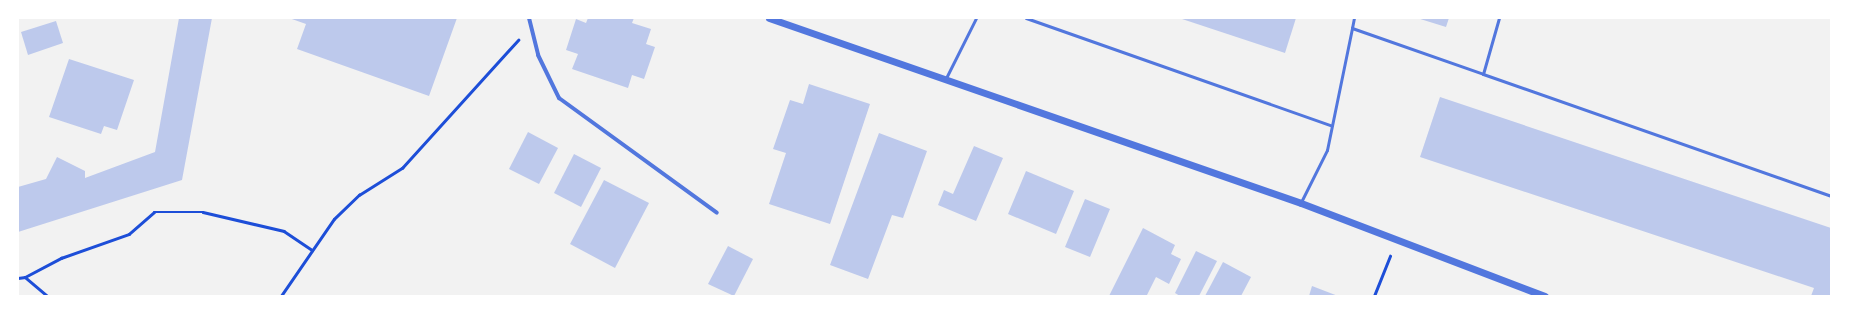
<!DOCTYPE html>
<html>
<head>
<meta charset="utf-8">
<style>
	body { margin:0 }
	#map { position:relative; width:1849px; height:314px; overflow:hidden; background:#f2f2f2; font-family:"Roboto Serif",serif }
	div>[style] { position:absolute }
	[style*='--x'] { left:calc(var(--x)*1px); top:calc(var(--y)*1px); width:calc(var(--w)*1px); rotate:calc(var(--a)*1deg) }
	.building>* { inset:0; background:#bdc9ec }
	.path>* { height:2.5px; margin:-1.25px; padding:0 1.25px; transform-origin:1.25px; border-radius:1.25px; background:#1d4ed8 }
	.service>* { height:3px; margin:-1.5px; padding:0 1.5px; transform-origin:1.5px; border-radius:1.5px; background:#5277de }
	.minor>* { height:4px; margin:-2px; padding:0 2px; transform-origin:2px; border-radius:2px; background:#5277de }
	.tertiary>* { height:7px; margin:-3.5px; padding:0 3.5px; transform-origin:3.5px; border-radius:3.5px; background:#5277de }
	span { translate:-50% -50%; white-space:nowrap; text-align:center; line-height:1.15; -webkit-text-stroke:4px #fff; paint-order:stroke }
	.frame { position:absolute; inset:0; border:19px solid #fff; pointer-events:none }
</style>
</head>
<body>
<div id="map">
	<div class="building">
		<i style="clip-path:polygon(179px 18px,212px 18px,182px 180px,18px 232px,18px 187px,46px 179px,57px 157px,85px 171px,85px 178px,155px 152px)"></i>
		<i style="clip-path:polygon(289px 18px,457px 18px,429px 96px,297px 49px,306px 24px)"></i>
		<i style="clip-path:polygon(588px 18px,634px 18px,632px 23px,651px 29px,646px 44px,655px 47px,644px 79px,632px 75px,628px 88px,572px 69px,578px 54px,566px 50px,576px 19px,586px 23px)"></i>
		<i style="clip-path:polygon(1179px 18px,1296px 18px,1285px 53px)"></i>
		<i style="clip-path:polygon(1417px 18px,1449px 18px,1446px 27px)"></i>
		<i style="clip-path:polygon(56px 21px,63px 43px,28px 55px,21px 32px)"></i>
		<i style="clip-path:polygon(69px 59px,134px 80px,117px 130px,104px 126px,101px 134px,49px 117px)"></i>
		<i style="clip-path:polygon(809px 84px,870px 104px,830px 224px,769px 204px,786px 153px,773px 149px,790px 100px,803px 104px)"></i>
		<i style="clip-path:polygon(1440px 97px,1831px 228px,1831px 296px,1811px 296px,1814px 288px,1420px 157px)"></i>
		<i style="clip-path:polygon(528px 132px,558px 148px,539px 184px,509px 169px)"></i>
		<i style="clip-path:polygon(879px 133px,927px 151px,903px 218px,892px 215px,868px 279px,830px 265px)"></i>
		<i style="clip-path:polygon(974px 146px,1003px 158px,976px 221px,938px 205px,944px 190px,953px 194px)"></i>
		<i style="clip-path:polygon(574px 154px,601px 168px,581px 207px,554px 193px)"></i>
		<i style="clip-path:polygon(1026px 171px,1074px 191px,1056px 234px,1008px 214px)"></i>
		<i style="clip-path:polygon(604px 180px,649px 203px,615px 268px,570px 244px)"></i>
		<i style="clip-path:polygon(1085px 199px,1110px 209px,1090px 257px,1065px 247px)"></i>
		<i style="clip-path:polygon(1143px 228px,1175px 245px,1171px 254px,1181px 259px,1169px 284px,1156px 277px,1147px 295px,1150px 296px,1109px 296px)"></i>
		<i style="clip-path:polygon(728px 246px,753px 259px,734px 296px,708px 284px)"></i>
		<i style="clip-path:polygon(1196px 251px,1217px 261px,1199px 296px,1180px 296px,1175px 293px)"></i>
		<i style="clip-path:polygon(1223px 262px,1251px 277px,1241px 296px,1205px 296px)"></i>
		<i style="clip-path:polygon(1312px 286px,1338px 296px,1309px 296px)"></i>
	</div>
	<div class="path">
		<i style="--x:25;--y:277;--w:41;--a:-27.8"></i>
		<i style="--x:61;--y:258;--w:72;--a:-19.4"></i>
		<i style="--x:129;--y:234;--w:33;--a:-41"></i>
		<i style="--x:154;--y:212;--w:49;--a:0"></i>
		<i style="--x:203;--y:212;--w:83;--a:13.2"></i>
		<i style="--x:284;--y:231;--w:34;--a:34"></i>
		<i style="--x:18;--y:278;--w:7;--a:-8"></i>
		<i style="--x:25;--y:277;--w:30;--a:40"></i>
		<i style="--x:281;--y:296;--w:93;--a:-55.5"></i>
		<i style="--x:334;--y:219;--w:35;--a:-44"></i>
		<i style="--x:359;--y:195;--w:51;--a:-32.1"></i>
		<i style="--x:402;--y:168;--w:173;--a:-47.8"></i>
		<i style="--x:1374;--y:296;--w:43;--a:-68.2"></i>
	</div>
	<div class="service">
		<i style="--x:1026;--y:18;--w:324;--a:19.4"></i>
		<i style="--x:1352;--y:28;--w:10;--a:-79"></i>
		<i style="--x:1483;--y:74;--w:369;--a:19.3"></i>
		<i style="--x:946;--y:78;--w:67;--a:-63.4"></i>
		<i style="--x:1301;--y:202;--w:58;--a:-63.4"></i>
		<i style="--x:1327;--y:150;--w:125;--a:-78.4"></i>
		<i style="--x:1352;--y:28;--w:139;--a:19.3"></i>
		<i style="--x:1483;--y:74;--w:58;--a:-74.1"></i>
	</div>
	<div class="minor">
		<i style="--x:529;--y:18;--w:38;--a:76"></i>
		<i style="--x:538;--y:55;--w:48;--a:64"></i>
		<i style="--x:559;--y:98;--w:195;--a:36"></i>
	</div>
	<div class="tertiary">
		<i style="--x:769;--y:18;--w:563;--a:19.17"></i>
		<i style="--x:1301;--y:203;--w:261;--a:20.9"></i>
	</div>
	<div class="frame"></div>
</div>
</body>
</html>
